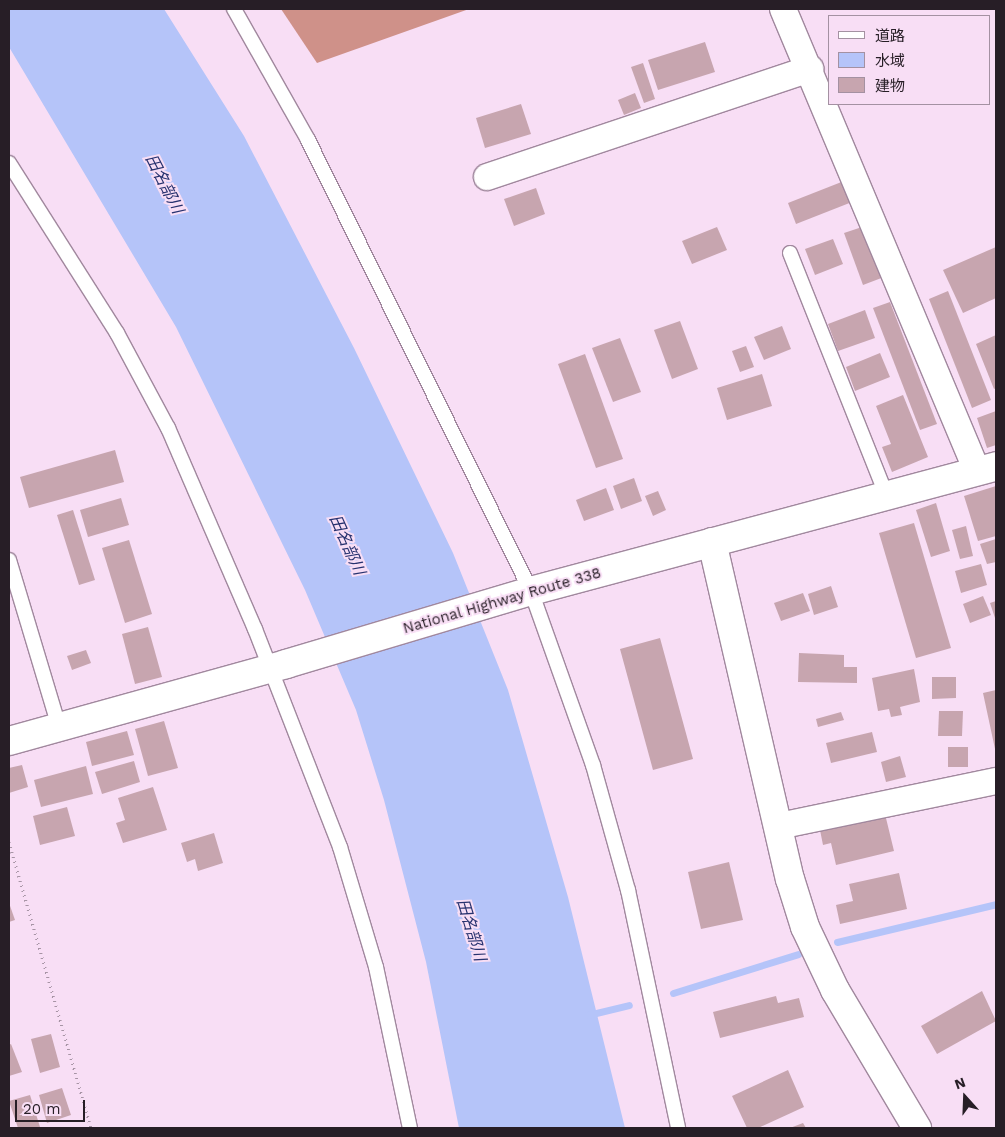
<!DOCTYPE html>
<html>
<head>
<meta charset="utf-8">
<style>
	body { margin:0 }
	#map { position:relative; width:1005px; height:1137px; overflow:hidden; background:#f8def5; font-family:"Work Sans","Noto Sans JP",sans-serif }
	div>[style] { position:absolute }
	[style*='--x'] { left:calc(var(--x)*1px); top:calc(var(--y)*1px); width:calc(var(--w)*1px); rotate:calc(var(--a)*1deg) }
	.forest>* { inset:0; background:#cf9189 }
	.water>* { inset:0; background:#b5c4f9 }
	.stream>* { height:7px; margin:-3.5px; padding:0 3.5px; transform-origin:3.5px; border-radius:3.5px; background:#b5c4f9 }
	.building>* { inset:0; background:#c7a5af }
	.path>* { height:3px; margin-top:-1.5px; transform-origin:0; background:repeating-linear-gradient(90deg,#a794a5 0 1px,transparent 0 5px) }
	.roads { filter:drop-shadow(1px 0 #a1889e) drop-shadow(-1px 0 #a1889e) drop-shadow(0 1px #a1889e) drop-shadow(0 -1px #a1889e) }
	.lane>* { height:14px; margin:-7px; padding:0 7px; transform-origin:7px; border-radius:7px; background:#fff }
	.street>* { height:26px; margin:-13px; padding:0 13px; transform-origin:13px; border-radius:13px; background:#fff }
	.secondary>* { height:28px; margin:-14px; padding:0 14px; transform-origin:14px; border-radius:14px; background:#fff }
	.highway>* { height:28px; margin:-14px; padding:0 14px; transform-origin:14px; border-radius:14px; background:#fff }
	span { translate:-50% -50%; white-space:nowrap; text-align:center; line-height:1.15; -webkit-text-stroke:4px #f8def5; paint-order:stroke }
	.street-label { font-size:15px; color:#271e26 }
	.water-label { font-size:16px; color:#27326f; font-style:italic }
	.frame { position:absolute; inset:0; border:10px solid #271e26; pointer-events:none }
	.legend { position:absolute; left:828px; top:15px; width:162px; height:90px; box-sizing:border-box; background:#f8def5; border:1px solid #a491a2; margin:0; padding:6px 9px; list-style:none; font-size:15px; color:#271e26 }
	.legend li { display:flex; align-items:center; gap:10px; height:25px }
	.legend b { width:25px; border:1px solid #a491a2 }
	.north { position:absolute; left:940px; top:1072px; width:50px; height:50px; -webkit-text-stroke:4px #f8def5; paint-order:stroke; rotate:340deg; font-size:14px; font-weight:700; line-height:20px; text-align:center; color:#271e26 }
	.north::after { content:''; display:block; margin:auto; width:18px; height:22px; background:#271e26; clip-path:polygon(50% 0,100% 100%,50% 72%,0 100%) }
	.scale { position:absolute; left:15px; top:1100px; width:70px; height:22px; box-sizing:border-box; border:2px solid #271e26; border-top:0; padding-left:6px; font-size:15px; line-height:18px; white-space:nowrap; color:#271e26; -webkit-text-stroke:4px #f8def5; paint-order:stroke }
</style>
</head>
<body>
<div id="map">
	<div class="forest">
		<i style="clip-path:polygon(281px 9px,469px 9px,317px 63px)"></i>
	</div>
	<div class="water">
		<i style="clip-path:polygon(9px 9px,164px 9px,244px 136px,354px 348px,453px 553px,508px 690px,568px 897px,625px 1128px,459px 1128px,426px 962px,384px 800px,356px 710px,305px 590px,176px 327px,9px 47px)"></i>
	</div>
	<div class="stream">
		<i style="--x:837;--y:942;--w:163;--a:-13.4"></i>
		<i style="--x:673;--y:993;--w:131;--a:-17.3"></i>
		<i style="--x:588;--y:1015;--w:42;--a:-13.7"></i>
	</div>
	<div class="building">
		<i style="clip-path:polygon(705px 42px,715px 72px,658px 90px,648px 60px)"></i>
		<i style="clip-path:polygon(643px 63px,655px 99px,644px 103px,631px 67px)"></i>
		<i style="clip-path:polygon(635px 93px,641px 108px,624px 115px,618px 100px)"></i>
		<i style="clip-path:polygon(521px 104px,531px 134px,485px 148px,476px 118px)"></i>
		<i style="clip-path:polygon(844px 181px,852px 202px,796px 224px,788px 203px)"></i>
		<i style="clip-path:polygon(536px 188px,545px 214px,514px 226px,504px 199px)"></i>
		<i style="clip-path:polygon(865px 226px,884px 277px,863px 285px,844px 233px)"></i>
		<i style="clip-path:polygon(717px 227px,727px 250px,692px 264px,682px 241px)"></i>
		<i style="clip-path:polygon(833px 239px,843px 264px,815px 275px,805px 249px)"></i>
		<i style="clip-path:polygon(996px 247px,996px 298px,963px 313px,943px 270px)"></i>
		<i style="clip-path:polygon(948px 291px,991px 400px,972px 408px,929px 299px)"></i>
		<i style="clip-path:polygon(890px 302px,937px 424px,920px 430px,873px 308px)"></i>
		<i style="clip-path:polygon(865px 310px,875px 338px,838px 351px,828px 324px)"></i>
		<i style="clip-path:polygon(680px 321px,698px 369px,672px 379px,654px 330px)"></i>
		<i style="clip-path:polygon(782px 326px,791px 349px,764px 360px,754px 337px)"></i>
		<i style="clip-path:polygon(996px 335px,996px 388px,994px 389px,976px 344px)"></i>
		<i style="clip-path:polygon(620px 338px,641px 392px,613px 402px,592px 348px)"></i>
		<i style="clip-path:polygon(746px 346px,754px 367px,740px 372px,732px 351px)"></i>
		<i style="clip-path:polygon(880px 353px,890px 377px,855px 391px,846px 367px)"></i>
		<i style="clip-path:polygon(585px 354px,623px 459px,596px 468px,558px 364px)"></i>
		<i style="clip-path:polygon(762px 374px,772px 406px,727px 420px,717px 388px)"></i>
		<i style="clip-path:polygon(903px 395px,928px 457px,892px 472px,882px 447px,891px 444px,876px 406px)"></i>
		<i style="clip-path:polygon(996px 411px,996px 445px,987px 448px,977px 418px)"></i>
		<i style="clip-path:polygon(115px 450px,124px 482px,29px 508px,20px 477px)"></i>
		<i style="clip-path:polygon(634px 478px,642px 501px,621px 509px,613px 486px)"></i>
		<i style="clip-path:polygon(996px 486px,996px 536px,978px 541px,964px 496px)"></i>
		<i style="clip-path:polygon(606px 488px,614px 510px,584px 521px,576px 500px)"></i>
		<i style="clip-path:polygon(658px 491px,666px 510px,653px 516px,645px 496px)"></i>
		<i style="clip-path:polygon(121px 498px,129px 525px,88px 537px,80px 510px)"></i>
		<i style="clip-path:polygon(936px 503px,950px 551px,931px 557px,916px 510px)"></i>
		<i style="clip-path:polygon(73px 510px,95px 580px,79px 585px,57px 515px)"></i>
		<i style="clip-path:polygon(914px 523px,951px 648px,916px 658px,879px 533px)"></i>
		<i style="clip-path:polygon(966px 526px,973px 556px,960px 559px,952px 530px)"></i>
		<i style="clip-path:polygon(996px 539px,996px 562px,987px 564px,980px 544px)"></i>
		<i style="clip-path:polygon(129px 540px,152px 614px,125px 623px,102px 548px)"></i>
		<i style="clip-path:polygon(981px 564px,987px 585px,961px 593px,955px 571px)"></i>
		<i style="clip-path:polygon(831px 586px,838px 607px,814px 615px,808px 594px)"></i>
		<i style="clip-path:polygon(803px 593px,810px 611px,781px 621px,774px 603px)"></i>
		<i style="clip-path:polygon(983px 596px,991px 615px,970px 623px,963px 604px)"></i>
		<i style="clip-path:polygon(996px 601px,996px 621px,990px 603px)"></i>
		<i style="clip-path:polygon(148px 627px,162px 677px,135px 684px,122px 634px)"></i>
		<i style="clip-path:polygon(660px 638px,693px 759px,653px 770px,620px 649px)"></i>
		<i style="clip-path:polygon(86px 650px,91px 663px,72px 670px,67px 656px)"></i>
		<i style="clip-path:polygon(799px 653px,844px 655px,844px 667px,857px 667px,857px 683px,798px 682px)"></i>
		<i style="clip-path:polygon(914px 669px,920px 702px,900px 707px,902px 715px,891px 717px,889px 709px,878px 711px,872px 678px)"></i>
		<i style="clip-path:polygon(932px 677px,956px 677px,956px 698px,932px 699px)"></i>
		<i style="clip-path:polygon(996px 690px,996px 749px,995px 749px,983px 693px)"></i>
		<i style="clip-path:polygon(939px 711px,963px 711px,962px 736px,938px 736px)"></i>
		<i style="clip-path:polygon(841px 712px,844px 720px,818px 727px,816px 719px)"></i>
		<i style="clip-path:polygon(164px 721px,178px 768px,148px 776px,135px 729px)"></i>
		<i style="clip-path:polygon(127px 731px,134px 755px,92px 766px,86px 742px)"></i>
		<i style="clip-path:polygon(872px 732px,877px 752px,831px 763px,826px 743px)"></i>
		<i style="clip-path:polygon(948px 747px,968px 747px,968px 767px,948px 767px)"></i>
		<i style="clip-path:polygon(900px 756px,906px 777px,886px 782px,881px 762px)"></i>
		<i style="clip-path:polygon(134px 761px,140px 782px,102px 794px,95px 772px)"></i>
		<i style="clip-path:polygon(22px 765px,28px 787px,9px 793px,9px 768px)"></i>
		<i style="clip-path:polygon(86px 766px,93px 794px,41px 807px,34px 780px)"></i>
		<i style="clip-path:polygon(153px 787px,167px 830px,123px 843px,116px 823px,125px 820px,118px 798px)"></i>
		<i style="clip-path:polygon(67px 807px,75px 836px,40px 845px,33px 816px)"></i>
		<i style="clip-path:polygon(885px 814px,894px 851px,836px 865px,831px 843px,823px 845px,820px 830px)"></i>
		<i style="clip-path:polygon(214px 833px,223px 863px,198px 871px,195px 859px,187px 862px,181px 843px)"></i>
		<i style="clip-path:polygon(729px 862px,743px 920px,701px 929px,688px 872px)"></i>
		<i style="clip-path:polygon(899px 873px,907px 909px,840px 924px,836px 905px,853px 901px,849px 884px)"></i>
		<i style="clip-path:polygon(9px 903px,15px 920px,9px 922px)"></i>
		<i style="clip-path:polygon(982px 991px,996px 1021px,937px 1054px,921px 1026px)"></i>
		<i style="clip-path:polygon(776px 996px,778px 1003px,799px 998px,804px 1017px,720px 1038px,713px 1012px)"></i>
		<i style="clip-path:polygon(51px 1034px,60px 1067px,40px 1073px,31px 1039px)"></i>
		<i style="clip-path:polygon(11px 1044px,22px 1072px,9px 1076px,9px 1045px)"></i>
		<i style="clip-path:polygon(788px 1070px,804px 1107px,758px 1128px,747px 1128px,732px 1096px)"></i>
		<i style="clip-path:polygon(62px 1088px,71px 1115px,47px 1123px,39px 1095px)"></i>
		<i style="clip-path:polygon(30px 1095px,40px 1127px,18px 1128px,9px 1101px)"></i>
		<i style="clip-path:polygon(803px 1123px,806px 1128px,790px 1128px)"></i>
	</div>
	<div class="path">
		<i style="--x:9;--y:842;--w:298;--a:74"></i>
	</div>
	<div class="roads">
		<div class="lane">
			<i style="--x:234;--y:9;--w:150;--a:60.5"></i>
			<i style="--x:308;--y:140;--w:503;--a:63.69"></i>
			<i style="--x:531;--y:591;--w:185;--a:70.4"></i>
			<i style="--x:593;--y:765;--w:130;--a:74.4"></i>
			<i style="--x:628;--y:890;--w:243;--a:78.1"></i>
			<i style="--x:9;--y:163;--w:201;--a:57.6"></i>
			<i style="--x:117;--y:333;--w:108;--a:61.8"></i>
			<i style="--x:168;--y:428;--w:219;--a:66.6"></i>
			<i style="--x:255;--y:629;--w:234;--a:68.7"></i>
			<i style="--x:340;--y:847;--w:125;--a:73.3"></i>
			<i style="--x:376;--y:967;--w:165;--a:78.1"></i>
			<i style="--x:790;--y:253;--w:259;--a:68.3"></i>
			<i style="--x:9;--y:560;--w:174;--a:73.3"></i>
		</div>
		<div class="street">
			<i style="--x:783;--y:9;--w:501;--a:67.22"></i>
			<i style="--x:487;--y:177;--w:341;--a:-18.5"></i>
			<i style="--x:779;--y:826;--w:222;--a:-11.7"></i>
		</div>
		<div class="secondary">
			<i style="--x:712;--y:542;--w:346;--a:77"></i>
			<i style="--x:790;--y:879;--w:50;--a:72.6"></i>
			<i style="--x:805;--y:927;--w:70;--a:64.5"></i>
			<i style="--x:835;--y:990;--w:161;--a:59.3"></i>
		</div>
		<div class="highway">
			<i style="--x:9;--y:741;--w:288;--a:-15.5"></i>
			<i style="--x:286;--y:664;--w:256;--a:-16.6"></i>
			<i style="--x:531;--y:591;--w:482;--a:-15"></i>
		</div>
	</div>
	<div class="street-label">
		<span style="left:502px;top:601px;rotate:-16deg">National Highway Route 338</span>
	</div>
	<div class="water-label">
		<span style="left:164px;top:184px;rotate:63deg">田名部川</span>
		<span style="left:347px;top:545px;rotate:66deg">田名部川</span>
		<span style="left:471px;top:930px;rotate:73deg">田名部川</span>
	</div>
	<div class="frame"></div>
	<ul class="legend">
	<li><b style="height:6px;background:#fff"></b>道路</li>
	<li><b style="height:14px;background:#b5c4f9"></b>水域</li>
	<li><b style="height:14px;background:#c7a5af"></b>建物</li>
	</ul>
	<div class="north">N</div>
	<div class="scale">20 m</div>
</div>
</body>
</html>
